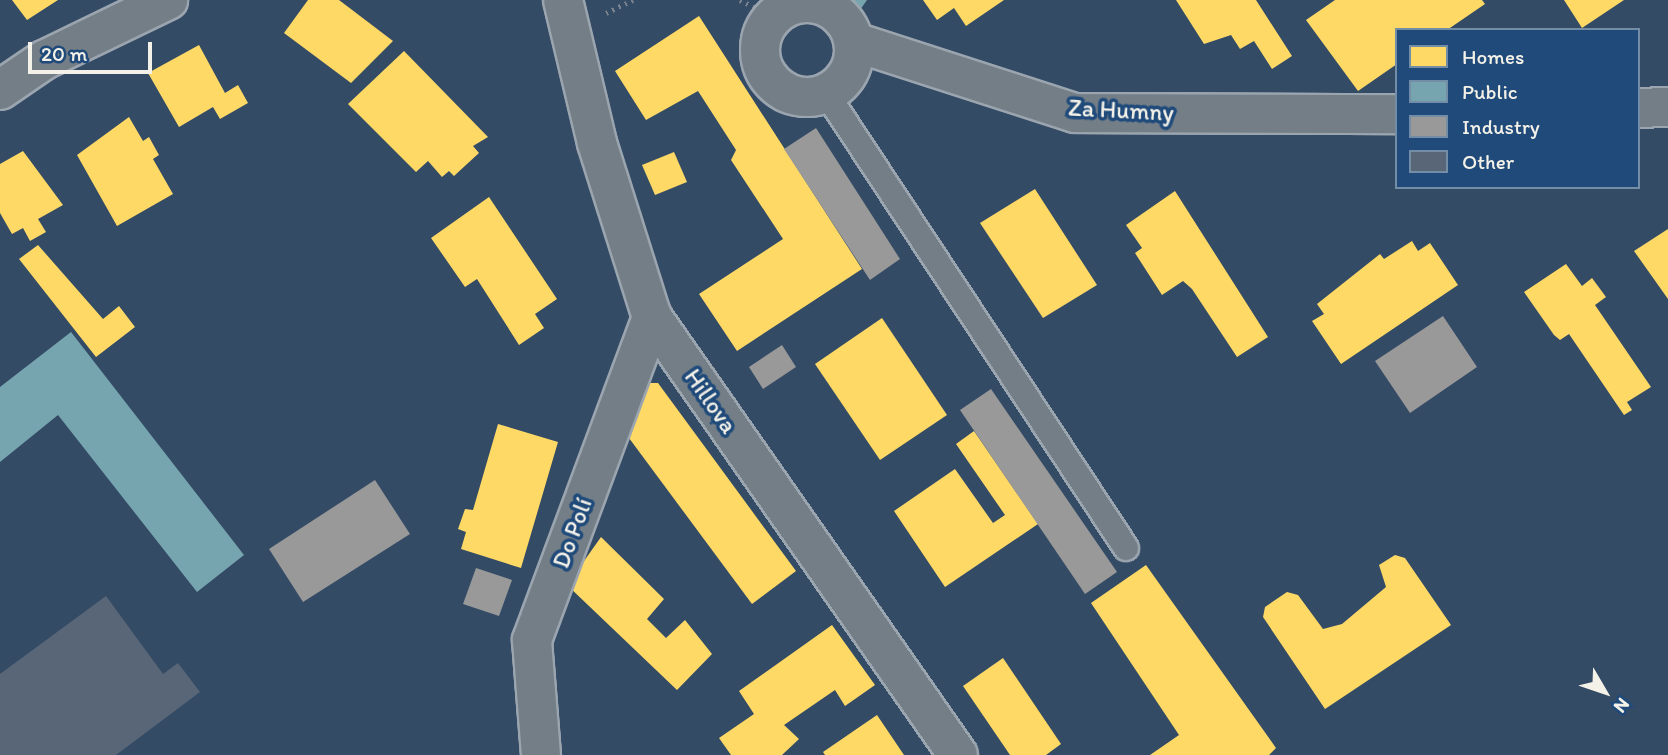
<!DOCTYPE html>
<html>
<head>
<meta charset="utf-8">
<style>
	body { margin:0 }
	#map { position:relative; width:1668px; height:755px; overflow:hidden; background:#344b65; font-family:Itim,sans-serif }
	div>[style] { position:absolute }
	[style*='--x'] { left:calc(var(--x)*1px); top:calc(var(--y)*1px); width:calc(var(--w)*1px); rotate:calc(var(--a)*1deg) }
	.homes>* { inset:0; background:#ffd966 }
	.public>* { inset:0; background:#76a5af }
	.industry>* { inset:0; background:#999 }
	.building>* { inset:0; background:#596678 }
	.path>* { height:4.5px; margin-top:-2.25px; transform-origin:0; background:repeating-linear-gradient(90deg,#78838f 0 2px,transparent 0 7px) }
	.roads { filter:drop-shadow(2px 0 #9ba5af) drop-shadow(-2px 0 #9ba5af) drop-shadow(0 2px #9ba5af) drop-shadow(0 -2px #9ba5af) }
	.service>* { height:24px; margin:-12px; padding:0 12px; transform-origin:12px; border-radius:12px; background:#737e87 }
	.minor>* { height:38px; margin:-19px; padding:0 19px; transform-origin:19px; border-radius:19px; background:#737e87 }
	.minor>.ring { margin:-19px; padding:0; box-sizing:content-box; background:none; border:38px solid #737e87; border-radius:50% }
	.tertiary>* { height:38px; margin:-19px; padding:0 19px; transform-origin:19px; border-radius:19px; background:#737e87 }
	span { translate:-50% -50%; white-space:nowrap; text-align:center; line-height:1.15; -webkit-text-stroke:7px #1f4a7a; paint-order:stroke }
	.street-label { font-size:24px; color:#f4f1e8 }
	.legend { position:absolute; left:1395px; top:28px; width:245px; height:161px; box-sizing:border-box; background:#1f4a7a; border:2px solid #748da6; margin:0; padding:9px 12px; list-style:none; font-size:21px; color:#f4f1e8 }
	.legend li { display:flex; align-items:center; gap:14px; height:35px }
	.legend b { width:35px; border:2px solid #748da6 }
	.north { position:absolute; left:1570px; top:657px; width:70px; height:70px; -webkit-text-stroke:5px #1f4a7a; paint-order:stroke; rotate:129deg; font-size:19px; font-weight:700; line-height:28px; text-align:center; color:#f4f1e8 }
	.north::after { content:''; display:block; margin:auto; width:24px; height:32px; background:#f4f1e8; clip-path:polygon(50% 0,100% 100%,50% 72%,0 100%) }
	.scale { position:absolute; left:28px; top:42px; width:124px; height:32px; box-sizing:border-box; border:4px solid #f4f1e8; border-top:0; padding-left:9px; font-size:21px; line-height:24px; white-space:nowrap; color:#f4f1e8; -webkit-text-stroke:5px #1f4a7a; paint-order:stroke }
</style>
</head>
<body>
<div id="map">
	<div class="homes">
		<i style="clip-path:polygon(12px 0,58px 0,27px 20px)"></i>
		<i style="clip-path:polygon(308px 0,339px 0,393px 41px,351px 83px,284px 33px)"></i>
		<i style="clip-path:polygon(923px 0,1004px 0,966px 26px,954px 8px,937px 20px)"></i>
		<i style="clip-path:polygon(1176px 0,1256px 0,1292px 56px,1272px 69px,1254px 41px,1240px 49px,1231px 35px,1204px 44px)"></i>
		<i style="clip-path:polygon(1335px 0,1482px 0,1485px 4px,1447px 30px,1397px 30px,1397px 64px,1358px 91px,1306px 20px)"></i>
		<i style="clip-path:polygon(1564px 0,1624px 0,1582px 28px)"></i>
		<i style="clip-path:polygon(699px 16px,862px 269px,737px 351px,699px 294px,783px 239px,731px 160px,736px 150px,698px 91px,646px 120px,615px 71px)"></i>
		<i style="clip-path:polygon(199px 45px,225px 93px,238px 85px,248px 103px,220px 119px,213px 107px,179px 127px,148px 73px)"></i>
		<i style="clip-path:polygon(404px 51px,488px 137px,473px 146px,479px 153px,454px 176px,449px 171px,442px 177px,428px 161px,416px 172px,348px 104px)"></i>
		<i style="clip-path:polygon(129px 117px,143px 141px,149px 137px,159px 155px,153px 159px,173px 194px,117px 226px,77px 155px)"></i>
		<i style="clip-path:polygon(23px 151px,63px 205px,38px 219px,46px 232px,30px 241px,23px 228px,12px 234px,0 213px,0 164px)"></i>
		<i style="clip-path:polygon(674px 152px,687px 182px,655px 195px,642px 165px)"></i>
		<i style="clip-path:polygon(1035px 189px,1097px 285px,1043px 318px,980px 223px)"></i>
		<i style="clip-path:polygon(1175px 191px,1268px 337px,1237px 357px,1192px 289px,1183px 281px,1162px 295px,1135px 253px,1142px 248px,1126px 225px)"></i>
		<i style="clip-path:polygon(489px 197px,557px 299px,535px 314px,544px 328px,519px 345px,477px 279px,465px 287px,431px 238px)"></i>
		<i style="clip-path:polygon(1668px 229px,1668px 299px,1634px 251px)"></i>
		<i style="clip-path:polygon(1412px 241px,1418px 251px,1430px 243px,1458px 285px,1341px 364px,1312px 321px,1324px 314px,1317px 304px,1380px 254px,1384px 259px)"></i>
		<i style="clip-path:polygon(38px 245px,103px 319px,119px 306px,135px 327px,96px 357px,19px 259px)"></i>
		<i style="clip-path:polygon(1566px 264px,1582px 286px,1592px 278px,1606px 297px,1595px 305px,1651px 387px,1627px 402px,1632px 410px,1624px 415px,1569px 334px,1560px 340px,1554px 335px,1524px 292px)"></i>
		<i style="clip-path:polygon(882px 318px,947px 415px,880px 460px,815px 364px)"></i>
		<i style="clip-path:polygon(644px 383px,658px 383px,796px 571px,752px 604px,626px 434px)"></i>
		<i style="clip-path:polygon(498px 424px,558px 442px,521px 568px,461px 549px,466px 532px,458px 529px,465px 509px,473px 510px)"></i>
		<i style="clip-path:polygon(974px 431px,1038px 524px,945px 587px,894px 511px,955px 469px,993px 523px,1005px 515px,956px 444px)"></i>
		<i style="clip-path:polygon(601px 537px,664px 599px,647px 619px,666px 638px,685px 620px,712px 654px,677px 690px,567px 585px)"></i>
		<i style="clip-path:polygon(1395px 555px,1405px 558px,1451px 625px,1325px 709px,1263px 617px,1265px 607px,1287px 592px,1298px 595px,1323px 629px,1342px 624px,1386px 587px,1379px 565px)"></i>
		<i style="clip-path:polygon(1146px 565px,1276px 748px,1269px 755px,1150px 755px,1179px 735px,1091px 603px)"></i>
		<i style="clip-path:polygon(832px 625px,875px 685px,845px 706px,835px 690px,784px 725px,799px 739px,782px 755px,731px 755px,719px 738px,754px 714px,739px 691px)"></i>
		<i style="clip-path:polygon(1003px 658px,1061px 744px,1046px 755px,1010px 755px,963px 686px)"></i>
		<i style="clip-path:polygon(877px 715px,904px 755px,825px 755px,823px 752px)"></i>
	</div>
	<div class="public">
		<i style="clip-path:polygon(844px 0,867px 0,860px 10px)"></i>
		<i style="clip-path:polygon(71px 332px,244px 555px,197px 592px,58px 415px,0 462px,0 387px)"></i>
	</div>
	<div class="industry">
		<i style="clip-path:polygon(816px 128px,900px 259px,870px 280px,784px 149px)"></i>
		<i style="clip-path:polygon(1443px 316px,1477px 367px,1410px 413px,1375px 361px)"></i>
		<i style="clip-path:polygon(782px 345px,796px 367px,763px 389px,749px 367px)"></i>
		<i style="clip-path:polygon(991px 389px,1117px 572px,1085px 594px,960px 410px)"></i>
		<i style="clip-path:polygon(375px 480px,410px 534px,303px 602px,269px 549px)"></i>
		<i style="clip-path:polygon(476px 568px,512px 580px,499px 616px,463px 604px)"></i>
	</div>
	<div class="building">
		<i style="clip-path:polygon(106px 596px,163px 674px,178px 663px,200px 692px,116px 755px,0 755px,0 674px)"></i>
	</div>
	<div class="path">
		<i style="--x:740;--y:0;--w:37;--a:26"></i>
		<i style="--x:798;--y:0;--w:3;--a:45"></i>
		<i style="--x:606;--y:13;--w:30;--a:-26"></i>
	</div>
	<div class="roads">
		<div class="service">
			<i style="--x:826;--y:93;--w:545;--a:56.6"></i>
		</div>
		<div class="minor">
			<i style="--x:563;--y:0;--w:147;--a:76.6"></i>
			<i style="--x:597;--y:143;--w:182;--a:72.5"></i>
			<i style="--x:652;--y:317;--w:534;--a:55.06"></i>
			<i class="ring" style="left:760px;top:3px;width:56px;height:56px"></i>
			<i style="--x:855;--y:42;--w:231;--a:17.9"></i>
			<i style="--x:1075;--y:113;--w:322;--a:0.2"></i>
			<i style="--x:1638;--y:108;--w:30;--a:-2"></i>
			<i style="--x:541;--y:755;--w:115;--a:-94.5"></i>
			<i style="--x:532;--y:640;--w:345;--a:-69.6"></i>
		</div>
		<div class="tertiary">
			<i style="--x:0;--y:90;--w:53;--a:-34.3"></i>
			<i style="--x:44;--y:60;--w:138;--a:-25.8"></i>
		</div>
	</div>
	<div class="street-label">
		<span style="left:1121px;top:110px;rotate:3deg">Za Humny</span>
		<span style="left:711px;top:401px;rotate:55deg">Hillova</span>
		<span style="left:572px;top:533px;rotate:-70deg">Do Polí</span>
	</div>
	<ul class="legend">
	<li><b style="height:19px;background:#ffd966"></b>Homes</li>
	<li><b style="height:19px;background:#76a5af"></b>Public</li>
	<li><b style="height:19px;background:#999"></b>Industry</li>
	<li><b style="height:19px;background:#596678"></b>Other</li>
	</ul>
	<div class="north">N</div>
	<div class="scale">20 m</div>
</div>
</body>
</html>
